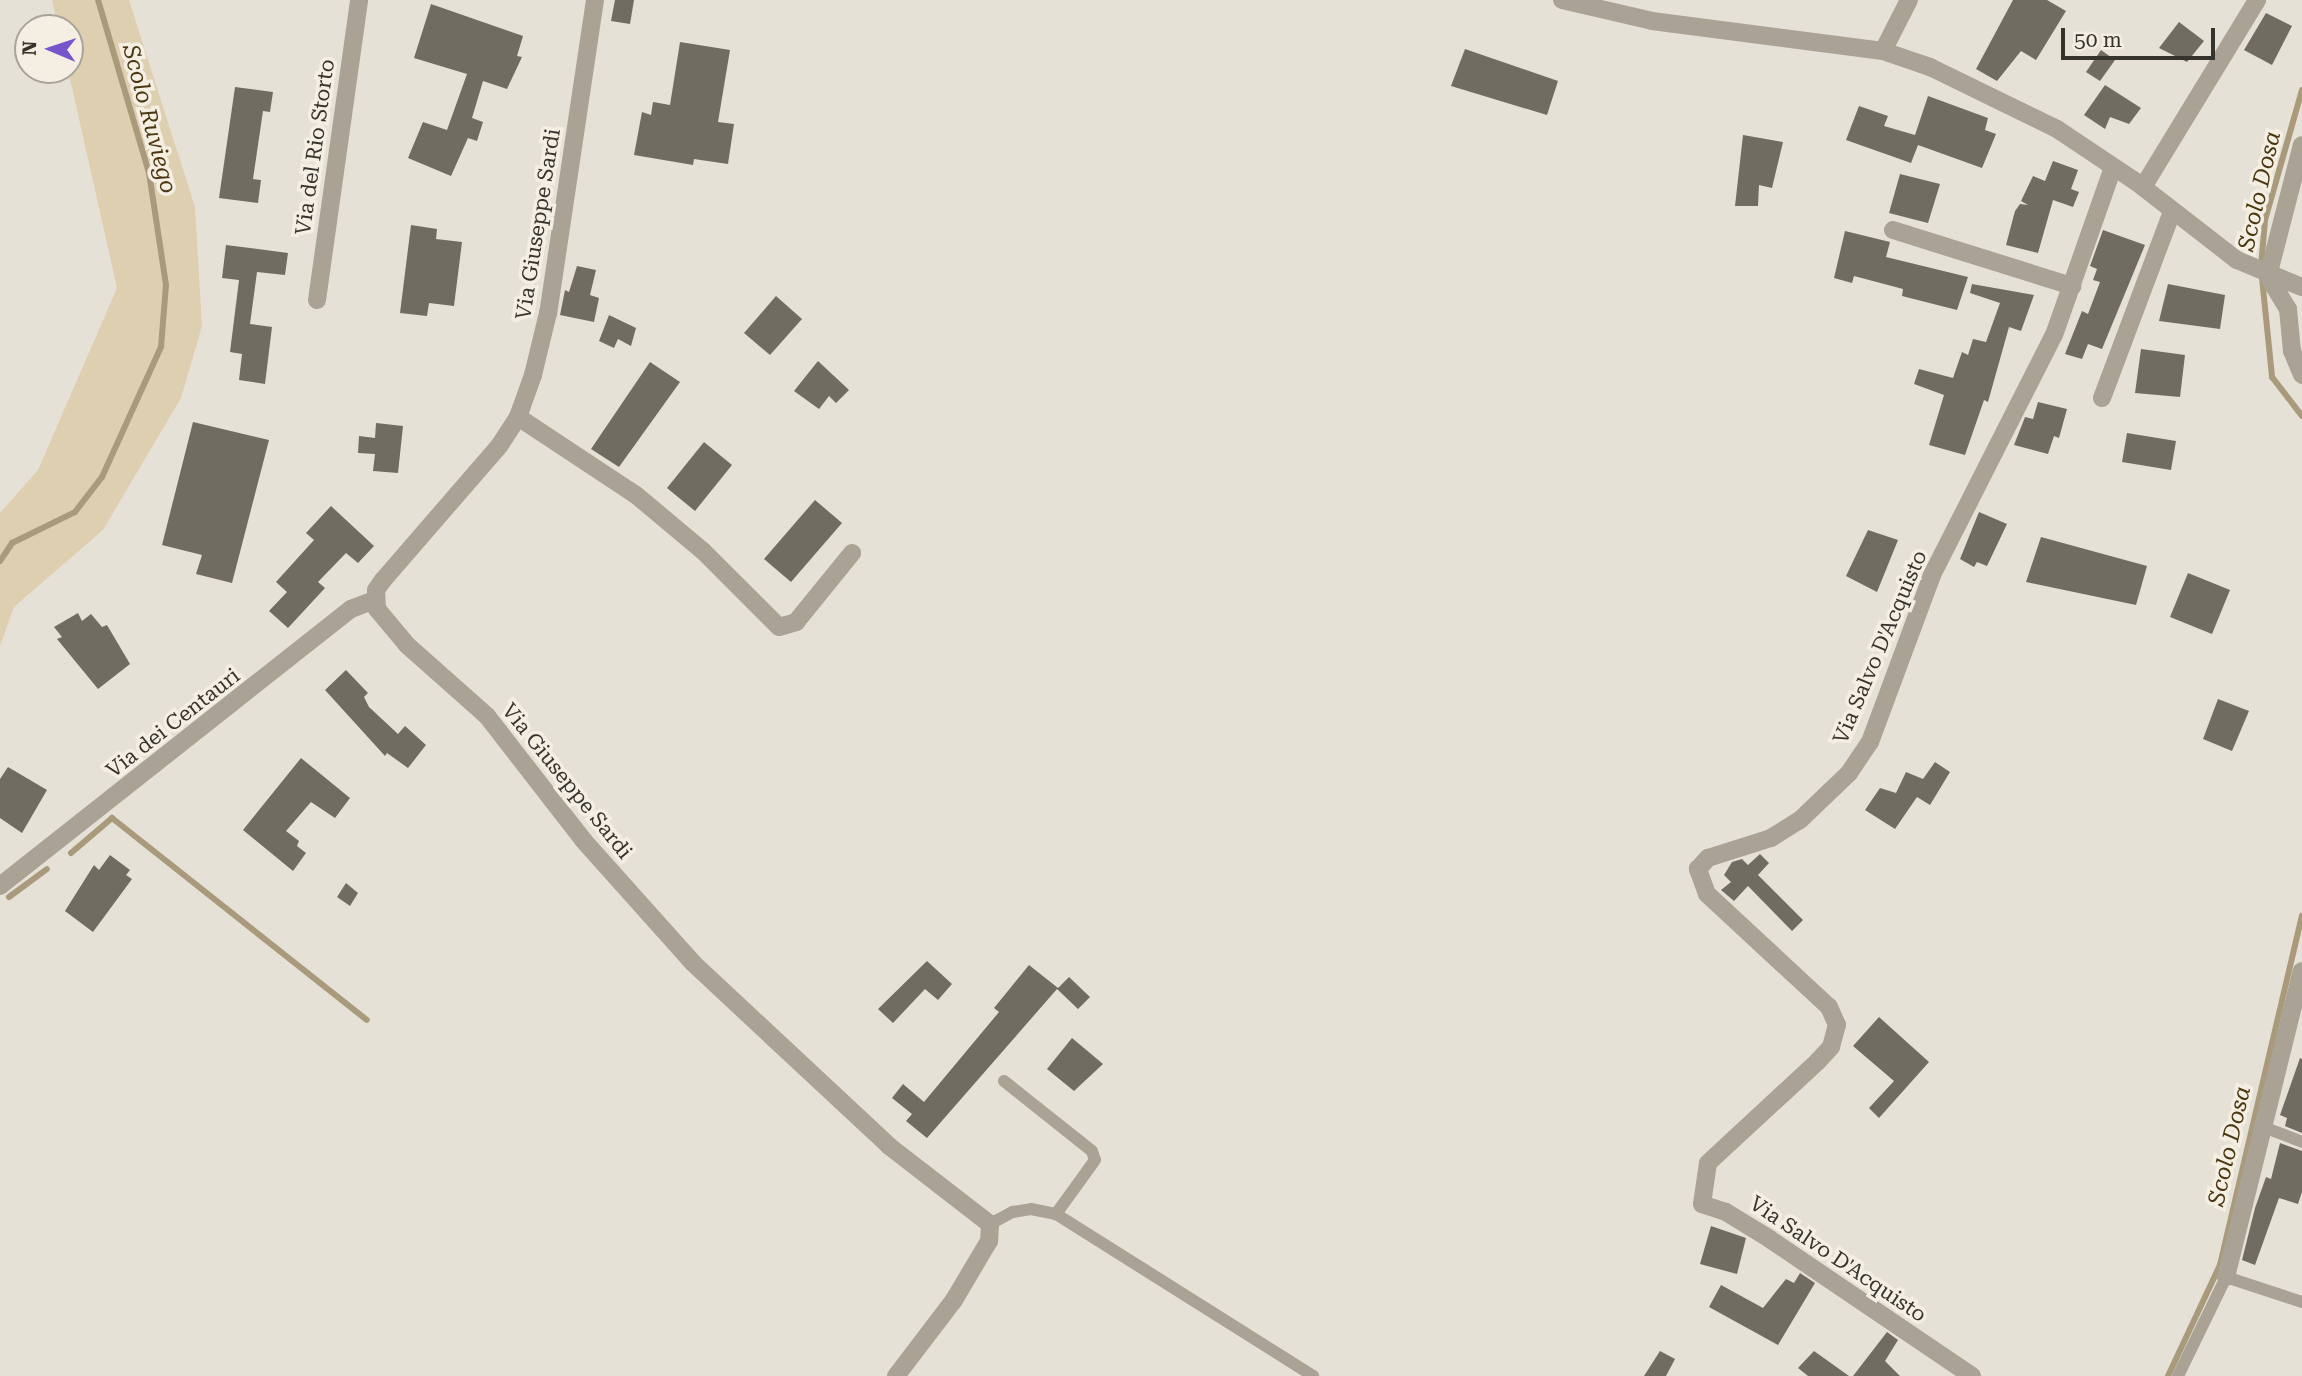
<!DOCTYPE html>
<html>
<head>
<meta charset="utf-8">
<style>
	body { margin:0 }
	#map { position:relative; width:2302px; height:1376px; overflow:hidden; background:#e6e1d6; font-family:"Roboto Serif",serif }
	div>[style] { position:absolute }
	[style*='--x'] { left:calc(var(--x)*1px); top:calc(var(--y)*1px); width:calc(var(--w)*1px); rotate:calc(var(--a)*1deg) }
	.green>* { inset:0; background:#dfcfb1 }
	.stream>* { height:6px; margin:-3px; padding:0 3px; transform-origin:3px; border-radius:3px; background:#aa9a7c }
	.building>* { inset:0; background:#716c62 }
	.service>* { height:12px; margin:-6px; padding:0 6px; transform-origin:6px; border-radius:6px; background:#a9a295 }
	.minor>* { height:18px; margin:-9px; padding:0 9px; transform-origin:9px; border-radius:9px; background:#a9a295 }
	span { translate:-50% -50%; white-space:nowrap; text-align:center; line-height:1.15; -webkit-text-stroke:7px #f4eee3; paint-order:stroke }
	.street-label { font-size:21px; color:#35332e }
	.water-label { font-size:23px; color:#4a3710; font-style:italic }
	.north { position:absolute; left:14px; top:14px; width:70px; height:70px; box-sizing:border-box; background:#f4eee3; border:2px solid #a8a39b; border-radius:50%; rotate:272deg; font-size:19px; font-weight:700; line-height:28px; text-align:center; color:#35332e }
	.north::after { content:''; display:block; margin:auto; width:24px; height:32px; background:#7753cc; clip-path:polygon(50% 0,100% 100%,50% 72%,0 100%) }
	.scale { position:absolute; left:2061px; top:28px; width:154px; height:32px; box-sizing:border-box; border:4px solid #35332e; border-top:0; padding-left:9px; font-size:21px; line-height:24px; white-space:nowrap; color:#35332e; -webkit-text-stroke:5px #f4eee3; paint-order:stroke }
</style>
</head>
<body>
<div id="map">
	<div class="green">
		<i style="clip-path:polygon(52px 0,129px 0,195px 207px,202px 326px,181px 398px,103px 530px,14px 607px,0 646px,0 513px,38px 470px,117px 288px,68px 70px,70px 28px,58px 28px)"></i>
	</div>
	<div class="stream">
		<i style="--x:2261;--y:267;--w:47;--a:-85.1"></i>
		<i style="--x:2265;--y:220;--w:135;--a:-74.1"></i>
		<i style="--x:2262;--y:278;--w:100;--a:84.2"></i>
		<i style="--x:2272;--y:377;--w:49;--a:52.4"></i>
		<i style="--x:0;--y:561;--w:22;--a:-56"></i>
		<i style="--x:12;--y:543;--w:70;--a:-26.2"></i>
		<i style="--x:75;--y:512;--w:44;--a:-52.4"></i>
		<i style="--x:102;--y:477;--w:143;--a:-65.6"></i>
		<i style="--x:161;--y:347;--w:62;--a:-85.4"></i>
		<i style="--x:166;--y:285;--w:113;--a:-98.6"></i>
		<i style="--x:149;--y:173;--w:180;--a:-106.4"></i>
		<i style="--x:71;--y:853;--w:54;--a:-40.5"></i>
		<i style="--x:112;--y:818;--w:325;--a:38.4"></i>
		<i style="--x:9;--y:897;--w:47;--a:-36.4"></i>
		<i style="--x:2168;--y:1376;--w:123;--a:-64.9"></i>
		<i style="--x:2220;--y:1265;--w:359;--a:-76.8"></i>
	</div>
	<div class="building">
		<i style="clip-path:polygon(615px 0,634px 0,630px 24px,611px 21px)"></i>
		<i style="clip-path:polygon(2013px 0,2047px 0,2066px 11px,2036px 60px,2021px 51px,1997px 81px,1976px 69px)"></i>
		<i style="clip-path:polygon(431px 4px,523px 36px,517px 56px,522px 57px,507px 89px,483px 81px,472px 118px,483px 122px,477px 141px,468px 138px,451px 176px,408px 158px,423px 122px,447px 130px,467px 74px,414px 58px)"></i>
		<i style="clip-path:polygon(2266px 13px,2292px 26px,2272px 65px,2244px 50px)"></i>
		<i style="clip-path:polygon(2179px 22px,2204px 41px,2187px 62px,2159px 48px)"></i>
		<i style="clip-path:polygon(680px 42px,730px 50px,718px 122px,734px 124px,728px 164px,694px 159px,693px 165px,634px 155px,642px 112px,651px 115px,653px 102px,670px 105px)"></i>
		<i style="clip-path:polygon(1465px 49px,1558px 81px,1547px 115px,1451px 86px)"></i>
		<i style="clip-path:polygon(2101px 50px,2115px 60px,2100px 81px,2086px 72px)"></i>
		<i style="clip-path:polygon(2105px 85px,2141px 108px,2129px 124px,2110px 117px,2105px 129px,2084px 115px)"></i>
		<i style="clip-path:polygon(235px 87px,273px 92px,270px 112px,263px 111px,253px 179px,261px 180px,258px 203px,219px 198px)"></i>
		<i style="clip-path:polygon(1928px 96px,1988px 118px,1985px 130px,1996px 134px,1982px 168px,1918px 145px,1911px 163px,1846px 140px,1859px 106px,1888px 116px,1884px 126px,1915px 135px)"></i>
		<i style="clip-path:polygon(1743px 135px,1783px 142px,1772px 188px,1759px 185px,1758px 206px,1735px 206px)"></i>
		<i style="clip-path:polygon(2053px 161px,2078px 170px,2071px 189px,2079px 192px,2073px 207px,2053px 200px,2038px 253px,2006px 245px,2015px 211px,2020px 204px,2028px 205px,2021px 201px,2033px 176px,2045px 181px)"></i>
		<i style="clip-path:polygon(1900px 174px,1940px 184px,1928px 223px,1889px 213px)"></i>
		<i style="clip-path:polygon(411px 225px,437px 229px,436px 239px,462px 242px,454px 306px,429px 303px,427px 316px,400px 313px)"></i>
		<i style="clip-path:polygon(2103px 230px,2145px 245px,2102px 349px,2088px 344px,2082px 359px,2065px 354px,2082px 311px,2088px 314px,2100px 282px,2093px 280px,2097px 269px,2090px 266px)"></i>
		<i style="clip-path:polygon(1845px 231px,1890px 242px,1886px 257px,1968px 277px,1957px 310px,1902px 296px,1903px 289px,1854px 276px,1852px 283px,1834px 278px)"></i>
		<i style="clip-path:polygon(226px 245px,288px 253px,285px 275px,257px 272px,250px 324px,272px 327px,265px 384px,239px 380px,242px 354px,230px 352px,239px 280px,222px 278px)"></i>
		<i style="clip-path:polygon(577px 266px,596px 270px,590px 295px,599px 298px,594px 322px,560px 315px,565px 290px,569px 292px)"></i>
		<i style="clip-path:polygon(1972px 284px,2034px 295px,2021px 331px,2009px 327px,1988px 402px,1984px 400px,1965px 455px,1929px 445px,1944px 395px,1914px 384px,1919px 369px,1953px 378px,1962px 352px,1968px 355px,1973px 339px,1986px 342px,2000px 303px,1970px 293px)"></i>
		<i style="clip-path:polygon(2168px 284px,2225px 295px,2220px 329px,2159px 321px)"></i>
		<i style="clip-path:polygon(776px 296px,802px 319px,770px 355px,744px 333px)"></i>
		<i style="clip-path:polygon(609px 315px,636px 328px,631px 346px,618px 339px,614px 348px,599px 341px)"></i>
		<i style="clip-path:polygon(2141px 349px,2185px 355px,2180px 397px,2135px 393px)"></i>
		<i style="clip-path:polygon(818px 361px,849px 390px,836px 403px,829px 396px,819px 409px,794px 391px)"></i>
		<i style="clip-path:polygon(650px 362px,680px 382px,619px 467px,591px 449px)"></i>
		<i style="clip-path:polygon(2038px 402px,2067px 409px,2059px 438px,2054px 436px,2048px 454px,2014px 445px,2025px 417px,2033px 419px)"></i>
		<i style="clip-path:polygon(193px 422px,269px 440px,232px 583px,196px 574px,202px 555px,162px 545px)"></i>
		<i style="clip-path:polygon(376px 423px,403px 426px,398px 473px,373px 471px,375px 454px,358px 453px,359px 436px,375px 438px)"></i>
		<i style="clip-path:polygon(2127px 433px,2176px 441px,2171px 470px,2122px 462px)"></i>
		<i style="clip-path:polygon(704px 442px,732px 465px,695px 511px,667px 488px)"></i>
		<i style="clip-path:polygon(815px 500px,842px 523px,791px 582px,764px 559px)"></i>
		<i style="clip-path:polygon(331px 506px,374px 546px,358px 563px,346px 553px,318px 582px,325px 588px,288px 628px,269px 611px,287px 592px,276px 582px,314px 540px,306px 533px)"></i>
		<i style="clip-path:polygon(1979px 512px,2007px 524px,1987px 566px,1977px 562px,1974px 567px,1960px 559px)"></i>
		<i style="clip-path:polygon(1868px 530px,1898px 540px,1877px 592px,1846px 576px)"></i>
		<i style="clip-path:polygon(2041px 537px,2147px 566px,2136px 605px,2026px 582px)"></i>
		<i style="clip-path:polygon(2188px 573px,2230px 590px,2212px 634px,2170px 617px)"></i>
		<i style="clip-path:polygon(78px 613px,82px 621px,91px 614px,102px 627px,107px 625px,130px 664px,98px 689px,57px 639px,62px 637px,54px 627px)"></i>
		<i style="clip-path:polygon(346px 670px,368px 693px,364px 697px,369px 707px,398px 734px,405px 726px,426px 745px,408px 768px,387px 753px,385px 756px,325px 690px)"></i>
		<i style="clip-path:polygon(2218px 699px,2249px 711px,2232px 751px,2203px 739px)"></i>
		<i style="clip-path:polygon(301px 758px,350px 798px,335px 818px,311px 802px,286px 831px,299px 841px,297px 846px,306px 853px,293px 871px,243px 830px)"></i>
		<i style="clip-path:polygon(1935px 762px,1950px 772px,1930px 805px,1917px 797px,1895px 829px,1865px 810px,1880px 788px,1896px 793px,1906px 772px,1923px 779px)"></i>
		<i style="clip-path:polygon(8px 767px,47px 790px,22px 833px,0 818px,0 779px)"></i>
		<i style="clip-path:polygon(1760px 854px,1769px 863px,1758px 875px,1803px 920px,1792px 931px,1748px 886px,1734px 901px,1721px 890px,1731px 882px,1724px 875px,1732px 862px,1742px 859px,1748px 865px)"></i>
		<i style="clip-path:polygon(110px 855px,130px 870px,126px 875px,132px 879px,93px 932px,65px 911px,94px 865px,99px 870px)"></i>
		<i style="clip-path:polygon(346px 883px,358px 893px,350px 906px,337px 897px)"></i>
		<i style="clip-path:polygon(927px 961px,952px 984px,938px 1000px,925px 989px,893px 1023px,878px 1009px)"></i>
		<i style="clip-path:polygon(1029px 965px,1058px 988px,1069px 977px,1090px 997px,1078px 1009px,1057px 989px,927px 1138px,906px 1121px,912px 1114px,892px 1098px,903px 1084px,924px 1102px,999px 1012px,994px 1008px)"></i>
		<i style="clip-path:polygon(1879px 1017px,1929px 1062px,1879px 1118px,1869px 1108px,1894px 1081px,1853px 1046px)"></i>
		<i style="clip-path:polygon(1072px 1038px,1103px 1064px,1074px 1091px,1047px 1069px)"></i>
		<i style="clip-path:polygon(2300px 1058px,2302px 1059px,2302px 1133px,2285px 1126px,2287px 1118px,2280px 1115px)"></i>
		<i style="clip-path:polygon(2280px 1143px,2302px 1151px,2302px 1192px,2298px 1204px,2279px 1198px,2255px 1265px,2242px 1260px,2255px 1208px,2266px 1177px,2271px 1179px)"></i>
		<i style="clip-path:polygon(1711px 1226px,1746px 1238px,1737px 1274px,1700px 1264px)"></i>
		<i style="clip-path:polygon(1800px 1273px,1815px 1283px,1778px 1345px,1709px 1307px,1721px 1285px,1763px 1308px,1786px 1279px,1794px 1283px)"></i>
		<i style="clip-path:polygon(1887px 1332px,1898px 1340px,1885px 1361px,1900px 1376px,1853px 1376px)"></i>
		<i style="clip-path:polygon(1660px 1351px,1675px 1359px,1666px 1376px,1644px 1376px)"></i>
		<i style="clip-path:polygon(1814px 1351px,1849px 1376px,1808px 1376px,1798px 1368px)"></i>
	</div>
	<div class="service">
		<i style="--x:1004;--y:1081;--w:112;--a:38.5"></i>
		<i style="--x:1092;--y:1151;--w:9;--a:72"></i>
		<i style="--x:1095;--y:1160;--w:67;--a:125.8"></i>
		<i style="--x:2266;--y:1128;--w:39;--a:21"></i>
		<i style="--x:990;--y:1224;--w:26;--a:-28"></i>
		<i style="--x:1013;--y:1212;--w:18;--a:-9"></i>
		<i style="--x:1031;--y:1209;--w:25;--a:11"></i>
		<i style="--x:1056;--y:1214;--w:304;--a:32.2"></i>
		<i style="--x:2178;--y:1376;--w:110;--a:-64.1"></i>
		<i style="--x:2226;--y:1277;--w:80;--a:18.2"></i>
	</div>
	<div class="minor">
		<i style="--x:595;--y:0;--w:317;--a:98.5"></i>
		<i style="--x:548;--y:313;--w:64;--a:103.6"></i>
		<i style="--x:533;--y:375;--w:45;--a:109.7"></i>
		<i style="--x:518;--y:417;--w:33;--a:123"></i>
		<i style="--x:500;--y:445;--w:179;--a:130.9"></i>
		<i style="--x:383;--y:580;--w:12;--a:125"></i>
		<i style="--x:376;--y:590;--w:19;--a:87"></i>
		<i style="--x:377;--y:609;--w:47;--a:50.2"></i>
		<i style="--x:407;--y:645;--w:107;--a:41.6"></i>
		<i style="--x:487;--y:716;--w:158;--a:52.2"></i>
		<i style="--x:584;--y:841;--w:164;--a:48.2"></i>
		<i style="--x:693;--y:963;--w:268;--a:43"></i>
		<i style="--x:889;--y:1146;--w:128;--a:37.7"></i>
		<i style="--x:990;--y:1224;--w:17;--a:93"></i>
		<i style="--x:989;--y:1241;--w:69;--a:120.7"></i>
		<i style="--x:954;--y:1300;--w:96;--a:127.3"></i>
		<i style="--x:1562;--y:0;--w:92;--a:13.1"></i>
		<i style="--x:1652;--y:21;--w:233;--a:7.4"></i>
		<i style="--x:1883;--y:51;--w:50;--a:18.8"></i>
		<i style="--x:1930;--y:67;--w:141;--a:26"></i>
		<i style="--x:2057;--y:129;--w:94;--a:33.7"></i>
		<i style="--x:2135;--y:181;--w:129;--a:37.8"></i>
		<i style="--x:2237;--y:260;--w:70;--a:22.6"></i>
		<i style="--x:1883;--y:51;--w:57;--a:-63"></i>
		<i style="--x:2143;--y:187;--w:219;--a:-58.6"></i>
		<i style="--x:1893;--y:230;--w:188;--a:17.4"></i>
		<i style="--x:2268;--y:276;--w:135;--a:-75.5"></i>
		<i style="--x:2268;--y:276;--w:39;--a:59"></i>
		<i style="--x:2288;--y:309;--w:42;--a:84.6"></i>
		<i style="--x:2292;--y:351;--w:26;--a:67"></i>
		<i style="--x:317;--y:300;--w:303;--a:-82"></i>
		<i style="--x:2102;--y:398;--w:199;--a:-69.4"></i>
		<i style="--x:518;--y:417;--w:141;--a:33.5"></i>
		<i style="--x:636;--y:495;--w:87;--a:39.9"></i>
		<i style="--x:703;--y:551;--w:107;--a:45"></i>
		<i style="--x:779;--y:627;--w:18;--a:-16"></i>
		<i style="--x:796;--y:622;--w:89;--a:-50.9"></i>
		<i style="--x:0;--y:886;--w:447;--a:-38.3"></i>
		<i style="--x:351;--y:609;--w:26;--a:-21"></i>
		<i style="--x:2226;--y:1277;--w:315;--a:-76.1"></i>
		<i style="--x:1972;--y:1376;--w:244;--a:-145.9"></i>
		<i style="--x:1770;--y:1239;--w:52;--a:-148.5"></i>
		<i style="--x:1726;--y:1212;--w:25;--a:-162"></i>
		<i style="--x:1702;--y:1204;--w:41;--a:-81.7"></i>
		<i style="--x:1708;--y:1163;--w:150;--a:-42.8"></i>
		<i style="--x:1818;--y:1061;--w:19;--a:-47"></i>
		<i style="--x:1831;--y:1047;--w:23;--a:-75"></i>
		<i style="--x:1837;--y:1025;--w:20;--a:-114"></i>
		<i style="--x:1829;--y:1007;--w:166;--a:-137.2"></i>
		<i style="--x:1707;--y:894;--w:27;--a:-110"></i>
		<i style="--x:1698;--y:869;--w:15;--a:-48"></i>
		<i style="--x:1708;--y:858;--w:66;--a:-17.6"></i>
		<i style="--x:1771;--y:838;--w:34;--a:-32"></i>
		<i style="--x:1800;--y:820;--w:68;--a:-43.8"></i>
		<i style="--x:1849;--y:773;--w:37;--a:-56"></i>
		<i style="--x:1870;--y:742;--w:178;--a:-69.6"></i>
		<i style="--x:1932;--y:575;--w:269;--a:-63.1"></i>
		<i style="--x:2054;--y:335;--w:178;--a:-70.6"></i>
	</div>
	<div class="street-label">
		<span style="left:315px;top:147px;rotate:-82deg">Via del Rio Storto</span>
		<span style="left:538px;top:224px;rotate:-81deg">Via Giuseppe Sardi</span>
		<span style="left:1880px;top:647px;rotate:-67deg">Via Salvo D'Acquisto</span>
		<span style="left:173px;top:723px;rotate:-38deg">Via dei Centauri</span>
		<span style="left:567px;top:781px;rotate:51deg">Via Giuseppe Sardi</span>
		<span style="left:1838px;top:1259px;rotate:34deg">Via Salvo D'Acquisto</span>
	</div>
	<div class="water-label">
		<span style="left:149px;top:119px;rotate:75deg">Scolo Ruviego</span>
		<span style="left:2260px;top:191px;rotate:-77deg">Scolo Dosa</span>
		<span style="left:2230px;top:1146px;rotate:-77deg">Scolo Dosa</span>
	</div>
	<div class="north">N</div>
	<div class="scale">50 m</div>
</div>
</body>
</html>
